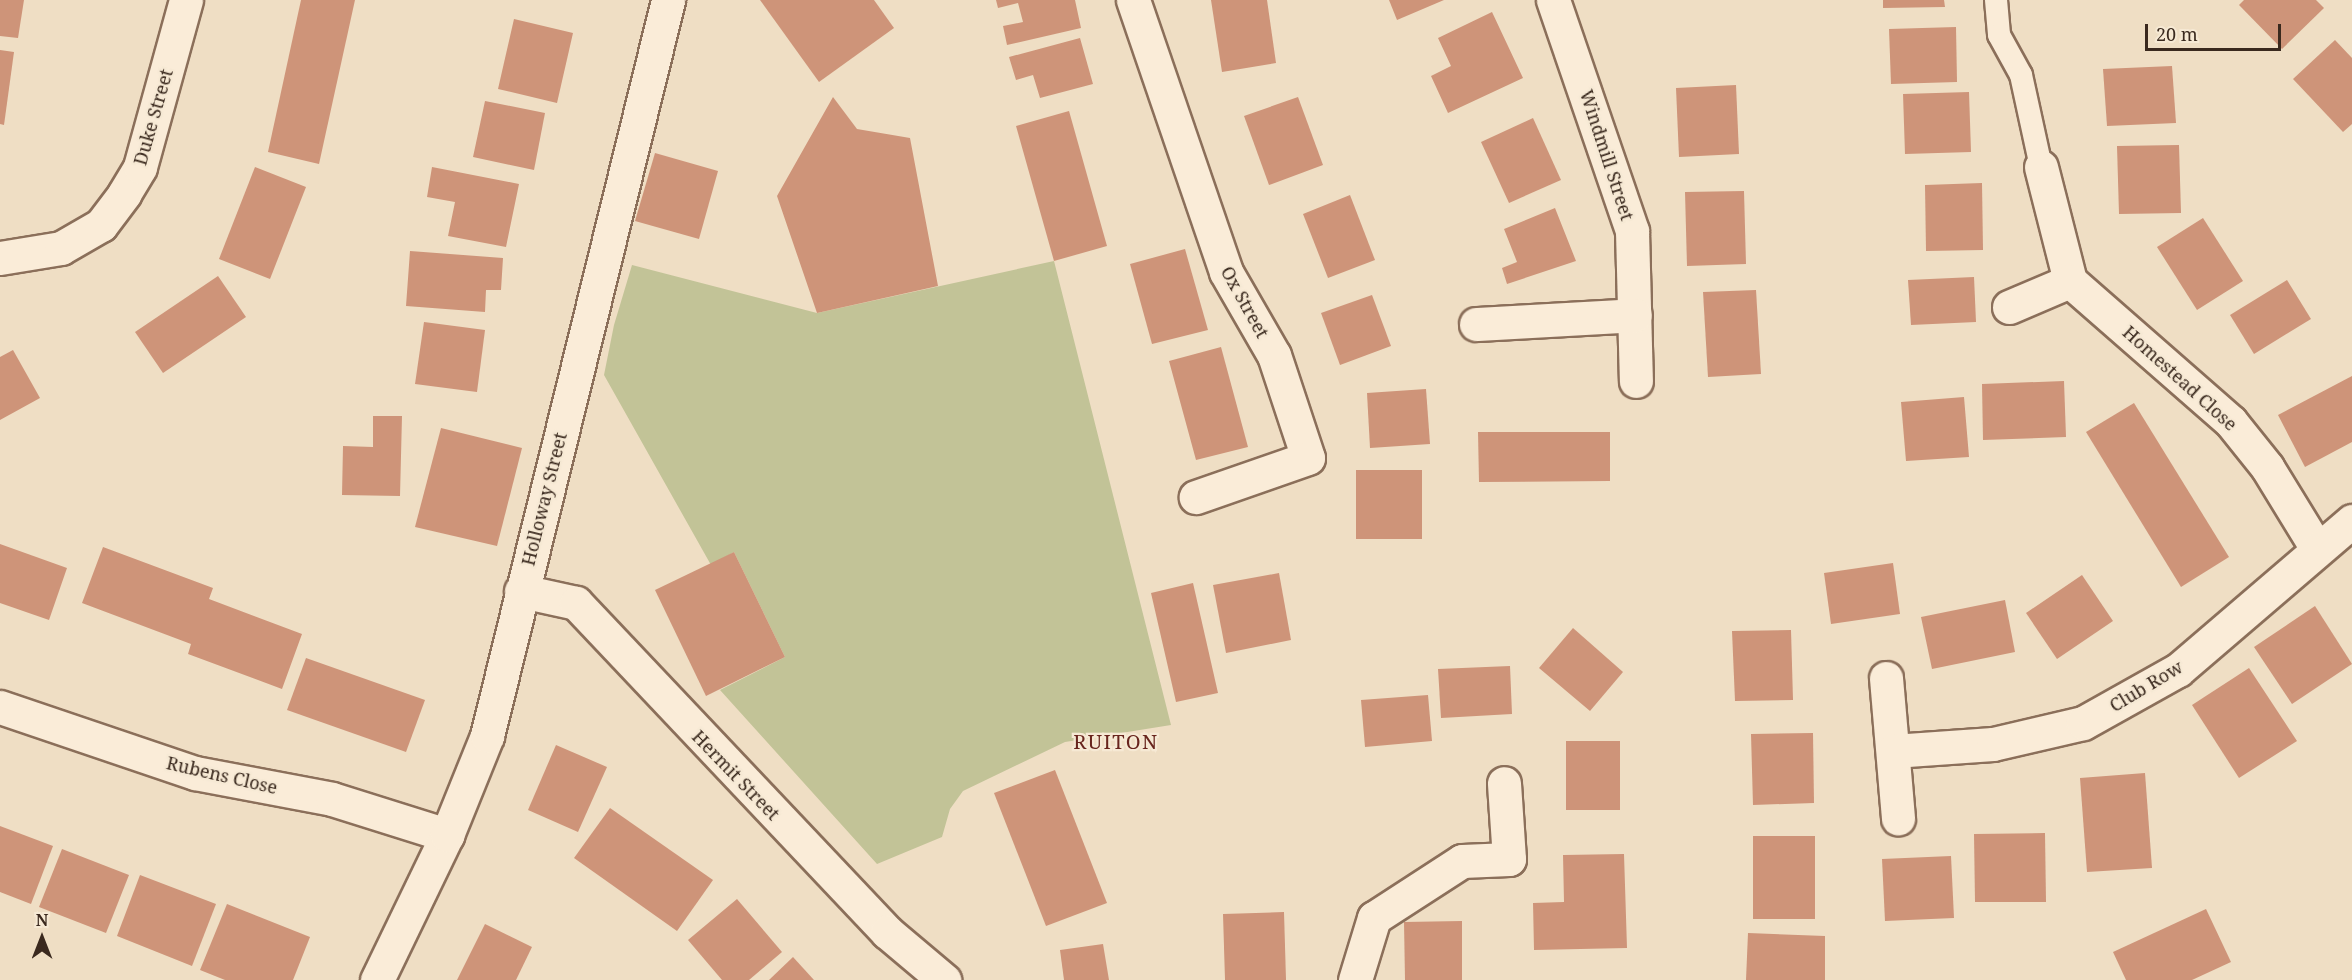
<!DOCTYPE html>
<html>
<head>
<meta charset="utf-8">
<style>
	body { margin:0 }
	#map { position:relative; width:2352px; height:980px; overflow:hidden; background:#efdec4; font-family:"Noto Serif",serif }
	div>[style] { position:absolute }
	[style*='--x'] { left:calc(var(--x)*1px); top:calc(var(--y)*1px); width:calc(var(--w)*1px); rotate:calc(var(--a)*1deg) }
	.cemetery>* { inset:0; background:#c2c397 }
	.building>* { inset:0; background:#ce9479 }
	.roads { filter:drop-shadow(2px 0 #8b6f5a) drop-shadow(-2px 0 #8b6f5a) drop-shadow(0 2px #8b6f5a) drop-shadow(0 -2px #8b6f5a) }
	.service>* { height:22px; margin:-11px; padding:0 11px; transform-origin:11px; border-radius:11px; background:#faecd8 }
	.minor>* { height:33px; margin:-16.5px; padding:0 16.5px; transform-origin:16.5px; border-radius:16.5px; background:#faecd8 }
	.tertiary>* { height:33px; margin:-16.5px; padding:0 16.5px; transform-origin:16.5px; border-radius:16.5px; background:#faecd8 }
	span { translate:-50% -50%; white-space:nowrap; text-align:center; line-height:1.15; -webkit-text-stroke:4.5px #f6e9d4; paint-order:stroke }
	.street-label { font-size:18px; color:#3a291e }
	.neighbourhood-label { font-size:20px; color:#68251d; letter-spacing:1.5px }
	.north { position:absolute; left:12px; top:908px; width:60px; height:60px; -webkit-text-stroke:4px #f6e9d4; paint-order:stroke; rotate:0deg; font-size:16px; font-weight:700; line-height:24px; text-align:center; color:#3a291e }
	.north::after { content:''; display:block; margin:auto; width:21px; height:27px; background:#3a291e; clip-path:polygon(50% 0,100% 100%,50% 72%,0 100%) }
	.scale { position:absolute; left:2145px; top:24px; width:136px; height:27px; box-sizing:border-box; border:3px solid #3a291e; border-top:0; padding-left:8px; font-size:18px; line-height:21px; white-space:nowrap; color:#3a291e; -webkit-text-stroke:4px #f6e9d4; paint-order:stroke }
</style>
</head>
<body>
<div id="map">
	<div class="cemetery">
		<i style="clip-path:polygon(1054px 261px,1171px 725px,1065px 742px,963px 791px,950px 809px,942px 837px,877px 864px,720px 690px,785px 657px,734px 552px,711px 565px,604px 375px,614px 325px,632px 265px,817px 313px)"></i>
	</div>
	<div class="building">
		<i style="clip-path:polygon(0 0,24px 0,18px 38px,0 36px)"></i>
		<i style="clip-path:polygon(301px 0,355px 0,319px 164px,268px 152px)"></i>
		<i style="clip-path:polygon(760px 0,874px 0,894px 28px,819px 82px)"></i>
		<i style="clip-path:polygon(996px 0,1075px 0,1081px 28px,1007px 45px,1003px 26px,1023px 22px,1018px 3px,998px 8px)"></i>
		<i style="clip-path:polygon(1211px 0,1267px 0,1276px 63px,1222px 72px)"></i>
		<i style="clip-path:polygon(1389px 0,1444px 0,1397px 20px)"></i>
		<i style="clip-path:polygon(1883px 0,1944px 0,1945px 7px,1883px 8px)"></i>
		<i style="clip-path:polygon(2244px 0,2316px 0,2324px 8px,2282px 49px,2239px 5px)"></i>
		<i style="clip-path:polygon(1492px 12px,1523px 78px,1448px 113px,1431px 76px,1451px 66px,1438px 38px)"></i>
		<i style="clip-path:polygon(514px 19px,573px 33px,557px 103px,498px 89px)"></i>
		<i style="clip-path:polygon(1956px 27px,1957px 82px,1891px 84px,1889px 29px)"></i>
		<i style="clip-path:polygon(1080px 38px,1093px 84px,1040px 98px,1033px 75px,1016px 80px,1009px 57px)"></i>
		<i style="clip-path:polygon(2335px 40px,2352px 58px,2352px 124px,2343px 132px,2293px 79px)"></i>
		<i style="clip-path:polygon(0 50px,14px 52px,4px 125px,0 124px)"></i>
		<i style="clip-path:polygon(2172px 66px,2176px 123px,2107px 126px,2103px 69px)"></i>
		<i style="clip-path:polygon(1736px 85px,1739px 154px,1679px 157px,1676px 88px)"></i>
		<i style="clip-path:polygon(1969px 92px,1971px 152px,1905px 154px,1903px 94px)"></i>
		<i style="clip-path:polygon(833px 97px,857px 129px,910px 138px,938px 286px,817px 313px,777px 196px)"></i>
		<i style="clip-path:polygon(1298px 97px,1323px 165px,1269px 185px,1244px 116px)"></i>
		<i style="clip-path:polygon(485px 101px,545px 113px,534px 170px,473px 157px)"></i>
		<i style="clip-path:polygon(1069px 111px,1107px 246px,1054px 261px,1016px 126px)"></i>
		<i style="clip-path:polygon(1533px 118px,1561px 180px,1509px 203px,1481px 142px)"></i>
		<i style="clip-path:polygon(2179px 145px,2181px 213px,2119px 214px,2117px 146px)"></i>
		<i style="clip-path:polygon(655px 153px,718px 171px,699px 239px,635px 221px)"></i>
		<i style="clip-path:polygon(255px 167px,306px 187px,270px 279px,219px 259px)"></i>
		<i style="clip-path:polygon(432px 167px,519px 184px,506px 247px,448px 236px,455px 202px,427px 197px)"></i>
		<i style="clip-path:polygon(1982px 183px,1983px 250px,1926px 251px,1925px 185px)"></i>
		<i style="clip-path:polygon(1744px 191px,1746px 264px,1687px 266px,1685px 192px)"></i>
		<i style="clip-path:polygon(1350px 195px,1375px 260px,1328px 278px,1303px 214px)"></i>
		<i style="clip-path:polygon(1555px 208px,1576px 261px,1507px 284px,1502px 268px,1517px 262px,1504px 229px)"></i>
		<i style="clip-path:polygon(2203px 218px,2243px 281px,2197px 310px,2157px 247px)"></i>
		<i style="clip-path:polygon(1185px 249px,1208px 330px,1152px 344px,1130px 264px)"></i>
		<i style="clip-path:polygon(410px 251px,503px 258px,501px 290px,486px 290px,485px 312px,406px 306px)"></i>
		<i style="clip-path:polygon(218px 276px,246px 317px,163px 373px,135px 332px)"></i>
		<i style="clip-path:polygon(1974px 277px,1976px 322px,1911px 325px,1908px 280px)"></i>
		<i style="clip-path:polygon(2287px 280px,2311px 319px,2254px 354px,2230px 315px)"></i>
		<i style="clip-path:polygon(1756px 290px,1761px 374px,1708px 377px,1703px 292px)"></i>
		<i style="clip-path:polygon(1372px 295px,1391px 346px,1340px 365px,1321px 313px)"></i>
		<i style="clip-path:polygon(424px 322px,485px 330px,477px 392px,415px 384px)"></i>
		<i style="clip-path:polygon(1221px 347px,1248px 447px,1196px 460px,1169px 361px)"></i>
		<i style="clip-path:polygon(13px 350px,40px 398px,0 420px,0 357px)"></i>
		<i style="clip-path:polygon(2352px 376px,2352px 442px,2305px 467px,2278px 415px)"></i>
		<i style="clip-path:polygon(2064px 381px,2066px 437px,1983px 440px,1982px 384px)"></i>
		<i style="clip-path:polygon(1426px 389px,1430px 444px,1370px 448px,1367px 393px)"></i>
		<i style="clip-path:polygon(1964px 397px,1969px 457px,1906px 461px,1901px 402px)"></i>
		<i style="clip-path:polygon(2134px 403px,2229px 557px,2181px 587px,2086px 432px)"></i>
		<i style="clip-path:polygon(373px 416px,402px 416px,400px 496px,342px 495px,343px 446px,373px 447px)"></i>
		<i style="clip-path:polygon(441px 428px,522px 448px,497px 546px,415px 527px)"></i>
		<i style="clip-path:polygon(1478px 432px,1610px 432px,1610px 481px,1479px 482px)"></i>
		<i style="clip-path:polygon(1356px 470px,1422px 470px,1422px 539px,1356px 539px)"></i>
		<i style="clip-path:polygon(0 544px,67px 568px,49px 620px,0 603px)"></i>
		<i style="clip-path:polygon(103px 547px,213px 588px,209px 599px,302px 634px,282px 689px,188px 654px,191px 644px,82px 603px)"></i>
		<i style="clip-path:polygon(734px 552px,785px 657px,706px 696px,655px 590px)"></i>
		<i style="clip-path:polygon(1893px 563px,1900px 614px,1831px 624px,1824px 573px)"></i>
		<i style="clip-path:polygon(1279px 573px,1291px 640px,1226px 653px,1213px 585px)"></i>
		<i style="clip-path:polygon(2082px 575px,2113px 621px,2057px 659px,2026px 613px)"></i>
		<i style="clip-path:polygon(1193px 583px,1218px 693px,1176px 702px,1151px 593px)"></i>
		<i style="clip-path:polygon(2005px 600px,2015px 652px,1932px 669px,1921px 617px)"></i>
		<i style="clip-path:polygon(2315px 606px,2352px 664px,2292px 704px,2254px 647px)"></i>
		<i style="clip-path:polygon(1573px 628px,1623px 672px,1590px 711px,1539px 668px)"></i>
		<i style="clip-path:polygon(1791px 630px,1793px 700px,1735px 701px,1732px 631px)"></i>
		<i style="clip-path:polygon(306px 658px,425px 700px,406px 752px,287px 710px)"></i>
		<i style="clip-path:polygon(1510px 666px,1512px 714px,1441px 718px,1438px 669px)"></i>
		<i style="clip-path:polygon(2249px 668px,2297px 741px,2239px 778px,2192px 705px)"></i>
		<i style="clip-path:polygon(1428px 695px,1432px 741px,1365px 747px,1361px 700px)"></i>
		<i style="clip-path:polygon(1813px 733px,1814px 803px,1753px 805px,1751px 734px)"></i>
		<i style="clip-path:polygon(1566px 741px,1620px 741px,1620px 810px,1566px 810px)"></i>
		<i style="clip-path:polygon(556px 745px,607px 767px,578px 832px,528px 810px)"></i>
		<i style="clip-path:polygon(1055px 770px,1107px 903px,1046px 926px,994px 793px)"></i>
		<i style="clip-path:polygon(2145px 773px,2152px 868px,2087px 872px,2080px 778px)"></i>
		<i style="clip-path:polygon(610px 808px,713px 880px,677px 931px,574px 858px)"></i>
		<i style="clip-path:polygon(0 826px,53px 846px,31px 904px,0 892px)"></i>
		<i style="clip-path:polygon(2045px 833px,2046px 902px,1975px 902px,1974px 834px)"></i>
		<i style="clip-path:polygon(1753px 836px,1815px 836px,1815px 919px,1753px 919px)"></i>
		<i style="clip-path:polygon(62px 849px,129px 875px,106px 933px,39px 907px)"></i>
		<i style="clip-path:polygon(1624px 854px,1627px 948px,1534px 950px,1533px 903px,1564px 902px,1563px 855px)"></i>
		<i style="clip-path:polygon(1951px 856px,1954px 918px,1885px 921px,1882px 859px)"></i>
		<i style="clip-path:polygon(140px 875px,216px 904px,192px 966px,117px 936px)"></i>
		<i style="clip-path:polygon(737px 899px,782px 952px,749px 980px,722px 980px,688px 940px)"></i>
		<i style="clip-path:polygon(227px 904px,310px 937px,293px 980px,225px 980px,200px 970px)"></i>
		<i style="clip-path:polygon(2206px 909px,2231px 962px,2192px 980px,2126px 980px,2113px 952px)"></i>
		<i style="clip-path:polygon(1284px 912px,1286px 980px,1225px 980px,1223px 914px)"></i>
		<i style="clip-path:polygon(1462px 921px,1462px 980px,1405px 980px,1404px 922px)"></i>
		<i style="clip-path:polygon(485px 924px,532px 947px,516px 980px,457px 980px)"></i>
		<i style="clip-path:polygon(1748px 933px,1825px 936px,1825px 980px,1746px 980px)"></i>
		<i style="clip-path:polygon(1103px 944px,1109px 980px,1064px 980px,1060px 950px)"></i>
		<i style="clip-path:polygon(793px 957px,814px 980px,769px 980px)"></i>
	</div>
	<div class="roads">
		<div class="service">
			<i style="--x:1996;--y:0;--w:35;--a:85"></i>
			<i style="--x:1999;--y:35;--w:46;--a:61.2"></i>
			<i style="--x:2021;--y:75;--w:94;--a:77.7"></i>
		</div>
		<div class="minor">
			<i style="--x:1133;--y:0;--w:287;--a:71.1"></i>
			<i style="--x:1226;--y:272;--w:96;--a:60"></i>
			<i style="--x:1274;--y:355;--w:108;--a:71.7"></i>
			<i style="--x:1308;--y:458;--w:119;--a:160.8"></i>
			<i style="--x:1553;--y:0;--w:244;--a:71.1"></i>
			<i style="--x:1632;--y:231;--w:150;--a:88.5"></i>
			<i style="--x:2041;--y:167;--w:118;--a:75.7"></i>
			<i style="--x:2070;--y:281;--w:214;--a:41.2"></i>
			<i style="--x:2231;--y:422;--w:58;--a:51.3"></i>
			<i style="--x:2267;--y:467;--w:94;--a:58.5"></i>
			<i style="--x:0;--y:258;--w:62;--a:-9.3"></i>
			<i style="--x:61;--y:248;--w:46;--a:-29.9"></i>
			<i style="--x:101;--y:225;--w:39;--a:-53"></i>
			<i style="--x:124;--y:194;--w:31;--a:-59"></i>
			<i style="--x:140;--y:167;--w:173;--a:-74.6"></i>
			<i style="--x:2009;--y:307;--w:66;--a:-23.1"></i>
			<i style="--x:1476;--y:324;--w:159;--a:-3.2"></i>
			<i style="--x:521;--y:591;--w:56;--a:12.3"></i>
			<i style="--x:576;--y:603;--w:453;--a:46.6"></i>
			<i style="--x:887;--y:932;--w:75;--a:40.1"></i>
			<i style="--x:1886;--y:678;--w:141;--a:85.1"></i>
			<i style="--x:0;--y:707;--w:206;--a:18.7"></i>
			<i style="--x:195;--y:773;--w:139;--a:10.7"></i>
			<i style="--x:332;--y:799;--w:121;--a:17.4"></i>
			<i style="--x:1893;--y:751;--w:100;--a:-4"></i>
			<i style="--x:1993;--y:744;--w:92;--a:-13.1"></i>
			<i style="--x:2083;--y:723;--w:109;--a:-29.2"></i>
			<i style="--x:2178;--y:670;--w:229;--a:-40.6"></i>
			<i style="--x:1355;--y:980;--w:65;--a:-73"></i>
			<i style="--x:1374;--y:918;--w:105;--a:-32.9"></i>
			<i style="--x:1462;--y:861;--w:47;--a:-2.4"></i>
			<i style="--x:1509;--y:859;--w:76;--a:-93.8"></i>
		</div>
		<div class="tertiary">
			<i style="--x:377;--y:980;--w:161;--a:-64.2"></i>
			<i style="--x:447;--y:835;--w:107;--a:-68"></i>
			<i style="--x:487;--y:736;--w:758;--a:-76.18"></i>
		</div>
	</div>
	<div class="street-label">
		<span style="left:153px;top:117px;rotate:-74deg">Duke Street</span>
		<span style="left:1607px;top:155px;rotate:72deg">Windmill Street</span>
		<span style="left:1245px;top:302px;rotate:61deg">Ox Street</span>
		<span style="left:2180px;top:378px;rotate:42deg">Homestead Close</span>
		<span style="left:544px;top:499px;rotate:-76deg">Holloway Street</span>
		<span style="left:2146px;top:686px;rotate:-31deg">Club Row</span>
		<span style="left:222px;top:775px;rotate:13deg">Rubens Close</span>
		<span style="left:736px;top:775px;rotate:46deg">Hermit Street</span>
	</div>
	<div class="neighbourhood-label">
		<span style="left:1116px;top:741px">RUITON</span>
	</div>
	<div class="north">N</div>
	<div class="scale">20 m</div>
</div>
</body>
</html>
